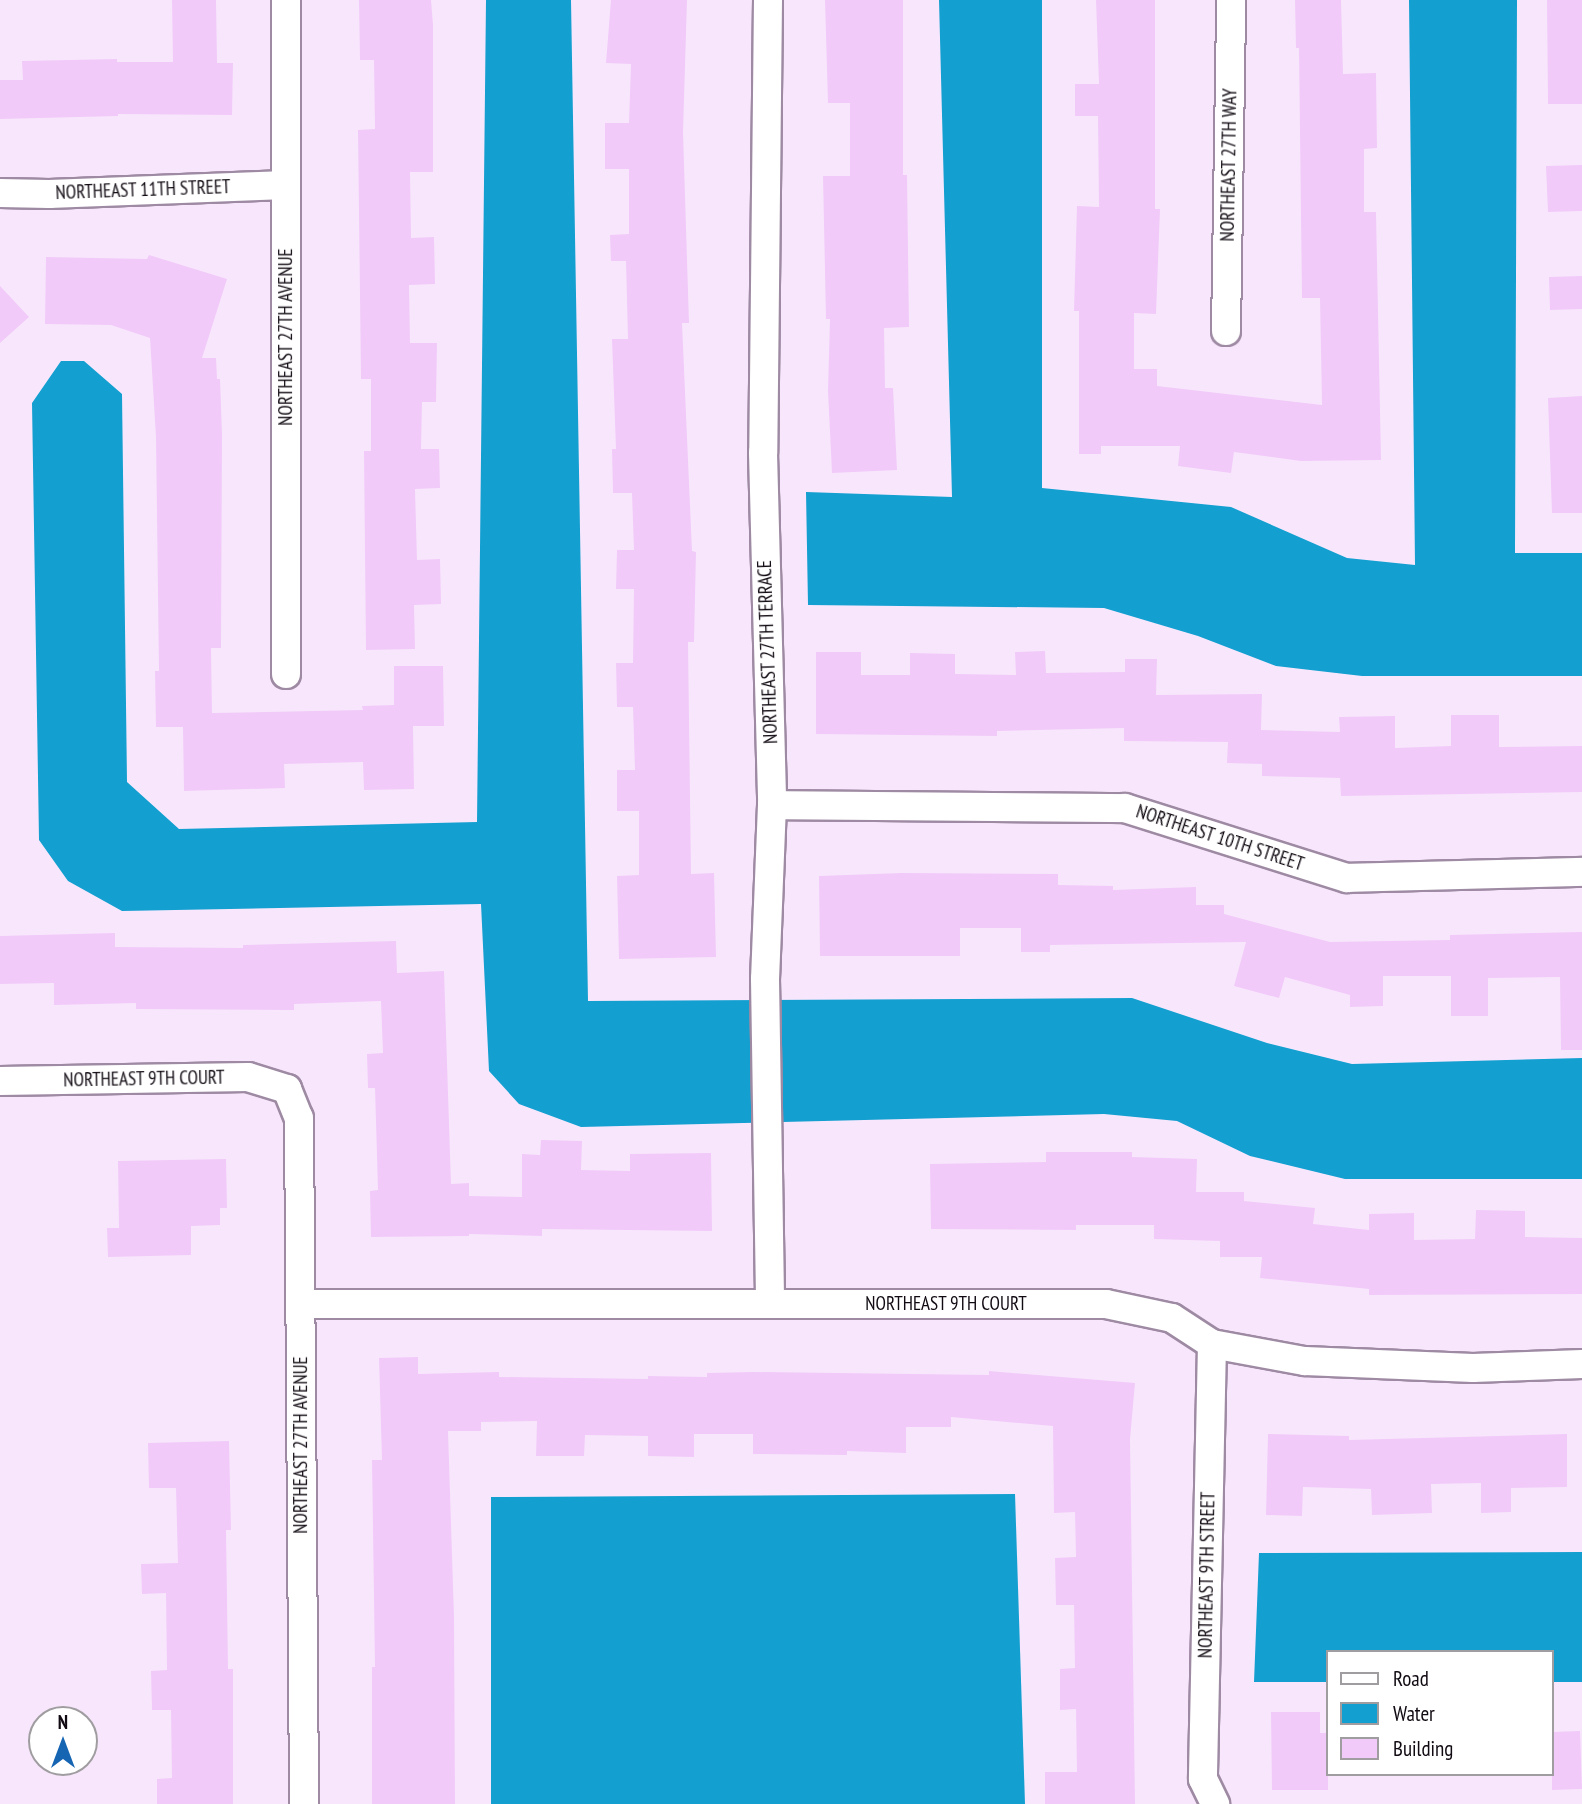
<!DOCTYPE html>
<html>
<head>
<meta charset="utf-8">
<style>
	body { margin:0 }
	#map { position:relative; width:1582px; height:1804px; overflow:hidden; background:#f8e7fc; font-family:"PT Sans Narrow",sans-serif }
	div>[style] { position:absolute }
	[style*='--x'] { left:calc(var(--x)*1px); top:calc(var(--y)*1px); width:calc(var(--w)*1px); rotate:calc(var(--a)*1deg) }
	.water>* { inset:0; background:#139fd0 }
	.building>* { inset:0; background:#f1caf9 }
	.roads { filter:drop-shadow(2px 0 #9e8aa3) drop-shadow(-2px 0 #9e8aa3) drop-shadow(0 2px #9e8aa3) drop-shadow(0 -2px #9e8aa3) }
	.minor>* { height:28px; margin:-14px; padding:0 14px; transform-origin:14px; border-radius:14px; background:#fff }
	span { translate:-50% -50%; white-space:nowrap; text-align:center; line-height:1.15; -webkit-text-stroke:6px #fff; paint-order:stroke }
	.street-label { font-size:19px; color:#110a12 }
	.legend { position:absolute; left:1326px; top:1650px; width:228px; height:126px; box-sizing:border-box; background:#fff; border:2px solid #a09da0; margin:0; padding:9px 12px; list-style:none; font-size:21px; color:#110a12 }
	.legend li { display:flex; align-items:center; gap:14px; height:35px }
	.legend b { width:35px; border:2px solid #a09da0 }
	.north { position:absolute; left:28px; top:1706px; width:70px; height:70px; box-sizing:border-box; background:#fff; border:2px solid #a09da0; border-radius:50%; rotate:0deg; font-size:19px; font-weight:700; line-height:28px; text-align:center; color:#110a12 }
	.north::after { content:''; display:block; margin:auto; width:24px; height:32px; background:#1665b3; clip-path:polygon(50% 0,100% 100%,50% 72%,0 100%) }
</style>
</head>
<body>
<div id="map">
	<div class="water">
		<i style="clip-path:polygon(486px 0,571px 0,588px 1001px,1132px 998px,1267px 1043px,1352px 1064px,1582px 1058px,1582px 1179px,1345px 1179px,1250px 1156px,1177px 1121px,1104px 1114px,581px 1127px,519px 1104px,489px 1071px,481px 904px,122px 911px,68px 881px,39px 840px,32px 403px,61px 361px,84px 361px,122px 394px,127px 782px,179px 829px,477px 822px)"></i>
		<i style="clip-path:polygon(939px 0,1042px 0,1042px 488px,1231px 507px,1347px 558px,1415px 565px,1409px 0,1517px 0,1515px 553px,1582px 553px,1582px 676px,1362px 676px,1276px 666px,1198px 636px,1104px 608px,808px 605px,806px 492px,952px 497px)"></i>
		<i style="clip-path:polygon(1015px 1494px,1025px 1804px,491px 1804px,491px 1497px)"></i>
		<i style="clip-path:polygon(1582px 1552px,1582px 1682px,1552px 1682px,1552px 1652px,1328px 1652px,1328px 1682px,1254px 1682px,1259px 1553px)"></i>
	</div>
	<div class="building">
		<i style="clip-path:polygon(172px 0,216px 0,217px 63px,233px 63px,232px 115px,118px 114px,118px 116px,0 119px,0 80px,23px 80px,22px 61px,117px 59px,117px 62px,173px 62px)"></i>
		<i style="clip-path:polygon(359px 0,431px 0,433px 25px,433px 172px,410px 172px,411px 238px,434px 237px,435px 284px,409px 285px,410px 343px,437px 343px,436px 402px,422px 402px,421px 449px,439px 449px,440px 488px,415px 489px,417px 560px,440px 559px,441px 604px,414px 605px,415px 649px,366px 650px,364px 451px,371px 451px,371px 379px,361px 379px,358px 130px,375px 129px,374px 60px,360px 60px)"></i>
		<i style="clip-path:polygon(611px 0,687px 0,683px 132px,689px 323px,682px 323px,692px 551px,696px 552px,694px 642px,688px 642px,691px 874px,714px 873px,716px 957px,619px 959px,617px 876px,639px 875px,639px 811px,617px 811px,617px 770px,635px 770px,633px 707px,617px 707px,616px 663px,633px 663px,634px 589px,616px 589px,617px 550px,634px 550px,632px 493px,613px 493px,612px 449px,616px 449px,612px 339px,628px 339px,626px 261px,611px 261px,610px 235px,629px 234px,629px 169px,605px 169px,605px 123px,629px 123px,631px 64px,606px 63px)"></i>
		<i style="clip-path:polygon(825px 0,903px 0,903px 175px,907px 175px,909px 327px,884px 328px,885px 388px,893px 388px,897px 470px,832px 473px,828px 391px,830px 319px,826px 319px,823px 176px,850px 176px,850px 103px,828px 103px)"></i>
		<i style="clip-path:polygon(1096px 0,1155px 0,1155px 209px,1160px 209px,1156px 314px,1134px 313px,1134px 369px,1157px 369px,1157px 386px,1322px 405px,1320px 298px,1302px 298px,1299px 48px,1296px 48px,1295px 0,1341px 0,1343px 74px,1376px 73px,1377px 148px,1364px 149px,1364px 212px,1376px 212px,1381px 460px,1301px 461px,1234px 452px,1231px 473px,1178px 466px,1180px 446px,1101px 446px,1101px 454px,1079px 454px,1079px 311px,1074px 311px,1077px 206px,1099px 207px,1098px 116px,1075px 116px,1075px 84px,1099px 84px)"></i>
		<i style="clip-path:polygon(1547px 0,1582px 0,1582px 104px,1548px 104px)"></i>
		<i style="clip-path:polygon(1582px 165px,1582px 211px,1548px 212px,1546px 166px)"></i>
		<i style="clip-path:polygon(149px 255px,227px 279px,202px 358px,216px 358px,217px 379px,220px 379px,222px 434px,221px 648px,211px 648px,212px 713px,363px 710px,362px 706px,394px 705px,394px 666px,443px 666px,444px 726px,413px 726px,414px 789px,364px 790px,363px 762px,284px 764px,285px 788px,184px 791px,183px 727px,156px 727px,155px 671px,159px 671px,156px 437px,150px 338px,111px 325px,45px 324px,46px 257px,147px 259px)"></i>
		<i style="clip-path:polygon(1582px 276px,1582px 309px,1550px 310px,1549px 277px)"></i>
		<i style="clip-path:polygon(0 286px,29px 317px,0 343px)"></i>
		<i style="clip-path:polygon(1582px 396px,1582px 513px,1552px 513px,1548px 398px)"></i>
		<i style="clip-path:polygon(1045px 651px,1046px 673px,1125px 672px,1125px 659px,1157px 659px,1156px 695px,1262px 694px,1261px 730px,1340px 732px,1339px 717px,1395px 716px,1395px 748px,1451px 746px,1451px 715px,1499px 715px,1499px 747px,1582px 746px,1582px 792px,1341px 796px,1340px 778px,1262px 776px,1262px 764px,1227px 763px,1228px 742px,1124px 741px,1124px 728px,997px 731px,997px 736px,816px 734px,816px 652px,861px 652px,861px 675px,910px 675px,910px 653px,955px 654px,955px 674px,1016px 675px,1015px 652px)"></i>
		<i style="clip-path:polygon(902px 873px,1058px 874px,1058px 885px,1113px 886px,1113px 890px,1196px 887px,1196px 905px,1224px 905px,1224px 914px,1330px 942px,1450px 940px,1450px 935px,1582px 932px,1582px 1050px,1561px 1050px,1560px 977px,1488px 978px,1488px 1016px,1451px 1016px,1451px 976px,1383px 976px,1383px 1006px,1350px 1007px,1350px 995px,1285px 977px,1279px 998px,1234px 986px,1246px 942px,1050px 945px,1050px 952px,1021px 952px,1021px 928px,960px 928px,960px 956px,820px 956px,819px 876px)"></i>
		<i style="clip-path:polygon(115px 933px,115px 947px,243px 948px,243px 945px,396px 941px,397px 973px,444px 971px,451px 1184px,469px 1183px,469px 1196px,522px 1197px,522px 1154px,540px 1155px,541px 1140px,582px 1141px,581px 1170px,630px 1171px,630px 1154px,711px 1153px,712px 1231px,542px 1229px,542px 1236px,469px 1234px,469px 1236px,371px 1237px,370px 1191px,378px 1190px,375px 1088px,368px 1088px,367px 1054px,383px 1053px,381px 1001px,294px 1004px,294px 1010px,136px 1009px,136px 1003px,54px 1005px,54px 983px,0 984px,0 936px)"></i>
		<i style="clip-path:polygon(1046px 1152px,1132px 1152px,1132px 1157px,1197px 1159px,1196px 1192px,1244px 1192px,1244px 1201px,1315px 1208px,1313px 1224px,1369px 1230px,1369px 1214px,1414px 1213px,1414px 1240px,1475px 1239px,1476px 1210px,1525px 1211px,1525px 1237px,1582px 1238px,1582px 1294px,1369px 1295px,1369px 1289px,1260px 1278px,1262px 1257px,1220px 1257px,1220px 1241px,1154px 1239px,1154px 1225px,1076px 1225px,1076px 1230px,931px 1229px,930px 1164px,1046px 1162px)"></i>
		<i style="clip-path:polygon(226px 1159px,227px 1208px,220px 1208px,220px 1225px,191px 1226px,191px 1255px,108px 1257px,107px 1228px,119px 1228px,118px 1161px)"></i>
		<i style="clip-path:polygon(418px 1357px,418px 1374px,499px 1372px,499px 1377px,648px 1379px,648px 1376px,707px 1377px,707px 1373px,754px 1372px,989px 1375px,989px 1371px,1135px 1383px,1130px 1439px,1135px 1804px,1045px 1804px,1045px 1772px,1077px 1772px,1076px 1709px,1060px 1710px,1060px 1669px,1075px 1668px,1074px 1605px,1056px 1605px,1055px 1558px,1076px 1557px,1075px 1512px,1054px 1513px,1053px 1426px,951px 1417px,951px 1427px,906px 1427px,906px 1453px,847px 1451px,847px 1455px,753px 1454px,753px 1434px,694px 1434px,694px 1457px,648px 1456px,648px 1436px,585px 1435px,584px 1456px,536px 1456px,537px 1421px,481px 1422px,481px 1431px,448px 1431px,454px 1617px,455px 1804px,372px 1804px,372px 1667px,375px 1667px,372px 1460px,382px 1460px,379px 1358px)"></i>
		<i style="clip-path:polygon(1268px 1434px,1349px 1436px,1349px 1440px,1567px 1434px,1567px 1487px,1511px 1488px,1511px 1512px,1481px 1513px,1481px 1483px,1431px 1484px,1432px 1513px,1372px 1515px,1371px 1489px,1303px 1487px,1302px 1516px,1266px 1515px)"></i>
		<i style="clip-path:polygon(229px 1441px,231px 1530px,226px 1530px,228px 1669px,233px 1669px,233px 1804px,157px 1804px,157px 1779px,172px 1778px,171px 1710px,152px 1710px,151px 1671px,167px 1670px,166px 1593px,142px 1594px,141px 1564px,178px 1563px,176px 1488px,149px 1488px,148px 1443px)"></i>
		<i style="clip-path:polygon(1271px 1712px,1320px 1712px,1320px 1733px,1328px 1733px,1328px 1790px,1272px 1790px)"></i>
		<i style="clip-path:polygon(1580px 1731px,1582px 1789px,1552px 1790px,1552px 1732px)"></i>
	</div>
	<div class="roads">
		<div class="minor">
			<i style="--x:286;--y:0;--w:674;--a:90"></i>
			<i style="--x:768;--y:0;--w:453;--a:90.6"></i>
			<i style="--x:763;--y:453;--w:352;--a:88.5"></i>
			<i style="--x:772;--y:805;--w:174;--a:92.3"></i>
			<i style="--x:765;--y:979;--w:325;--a:89.1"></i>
			<i style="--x:0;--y:193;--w:49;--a:1.2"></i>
			<i style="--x:49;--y:194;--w:237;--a:-2.2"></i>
			<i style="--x:1226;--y:331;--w:331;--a:-89.1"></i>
			<i style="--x:772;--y:805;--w:353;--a:0.5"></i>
			<i style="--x:1125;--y:808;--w:233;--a:17.5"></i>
			<i style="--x:1347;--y:878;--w:235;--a:-1.5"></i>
			<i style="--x:0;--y:1081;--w:248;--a:-0.9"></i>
			<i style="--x:248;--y:1077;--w:41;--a:17.1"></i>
			<i style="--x:287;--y:1089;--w:31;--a:68"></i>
			<i style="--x:299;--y:1118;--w:686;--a:89.58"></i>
			<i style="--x:300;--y:1304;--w:806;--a:0"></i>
			<i style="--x:1106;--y:1304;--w:67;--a:12"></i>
			<i style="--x:1172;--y:1318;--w:48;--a:33"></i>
			<i style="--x:1212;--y:1344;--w:95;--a:10.4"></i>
			<i style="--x:1305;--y:1361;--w:168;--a:2.4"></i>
			<i style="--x:1473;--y:1368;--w:109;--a:-2.1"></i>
			<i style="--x:1212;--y:1344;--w:435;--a:91.2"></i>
			<i style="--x:1203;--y:1779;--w:28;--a:64"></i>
		</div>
	</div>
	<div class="street-label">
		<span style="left:1229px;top:165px;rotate:-89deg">NORTHEAST 27TH WAY</span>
		<span style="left:143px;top:190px;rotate:-2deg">NORTHEAST 11TH STREET</span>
		<span style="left:286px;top:337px;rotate:-90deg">NORTHEAST 27TH AVENUE</span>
		<span style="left:768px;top:652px;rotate:-92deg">NORTHEAST 27TH TERRACE</span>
		<span style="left:1220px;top:838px;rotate:18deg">NORTHEAST 10TH STREET</span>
		<span style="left:144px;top:1079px;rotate:-1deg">NORTHEAST 9TH COURT</span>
		<span style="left:946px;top:1304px">NORTHEAST 9TH COURT</span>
		<span style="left:301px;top:1445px;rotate:-90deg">NORTHEAST 27TH AVENUE</span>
		<span style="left:1207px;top:1575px;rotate:-89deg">NORTHEAST 9TH STREET</span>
	</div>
	<ul class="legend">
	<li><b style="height:9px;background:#fff"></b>Road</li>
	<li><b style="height:19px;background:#139fd0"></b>Water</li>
	<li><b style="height:19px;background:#f1caf9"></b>Building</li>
	</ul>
	<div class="north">N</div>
</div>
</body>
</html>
